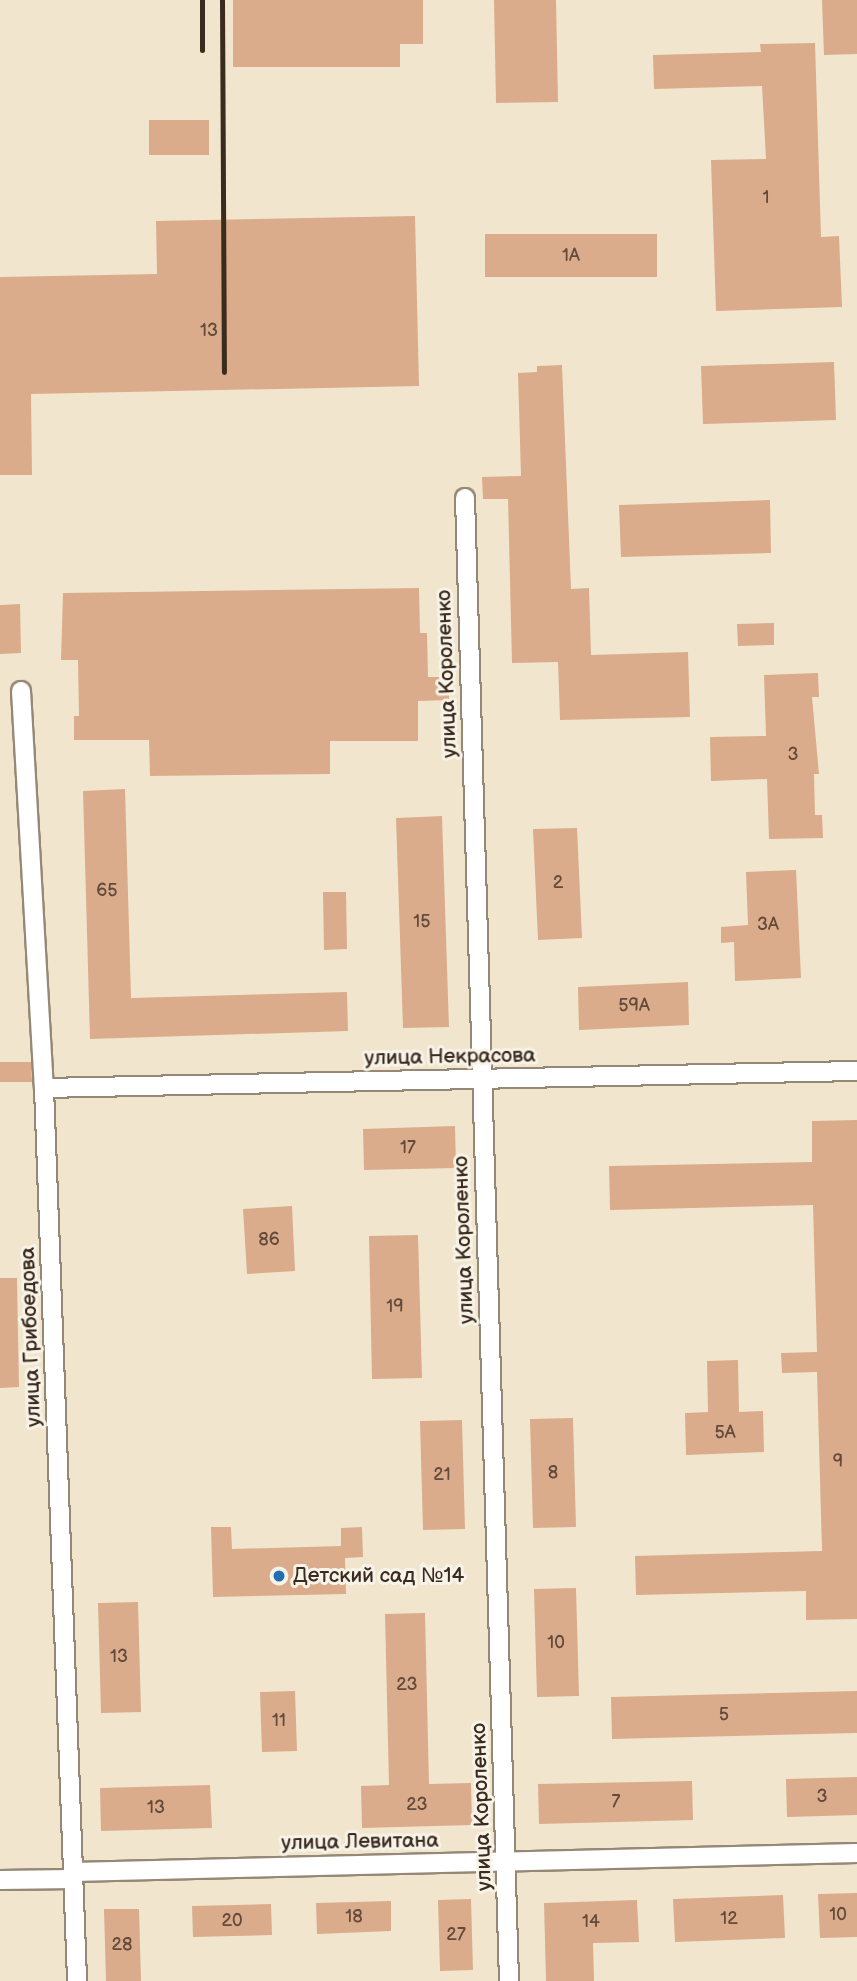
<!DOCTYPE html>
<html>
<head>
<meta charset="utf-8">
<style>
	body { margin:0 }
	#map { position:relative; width:857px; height:1981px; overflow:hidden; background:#f1e6cd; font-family:"Balsamiq Sans",sans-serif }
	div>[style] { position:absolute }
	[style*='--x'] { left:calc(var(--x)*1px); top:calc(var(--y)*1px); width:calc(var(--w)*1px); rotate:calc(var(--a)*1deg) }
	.building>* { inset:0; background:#daac8c }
	.roads { filter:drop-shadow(2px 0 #968876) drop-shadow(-2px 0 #968876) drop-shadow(0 2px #968876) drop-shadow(0 -2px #968876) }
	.street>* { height:18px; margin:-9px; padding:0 9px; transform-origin:9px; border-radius:9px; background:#fff }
	.rail>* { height:5px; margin:-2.5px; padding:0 2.5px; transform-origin:2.5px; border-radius:2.5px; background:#3b2a1e }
	.dots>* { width:19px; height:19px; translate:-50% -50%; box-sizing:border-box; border:4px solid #f7f3e8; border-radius:50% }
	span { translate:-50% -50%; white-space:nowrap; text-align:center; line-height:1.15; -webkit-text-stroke:6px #f7f3e8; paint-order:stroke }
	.number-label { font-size:18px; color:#634a3a }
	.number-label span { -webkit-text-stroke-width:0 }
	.street-label { font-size:21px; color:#3b2a1e }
	.poi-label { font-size:21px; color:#3b2a1e }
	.left { translate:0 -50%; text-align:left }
</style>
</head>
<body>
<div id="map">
	<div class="building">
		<i style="clip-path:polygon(233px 0,423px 0,423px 44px,400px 44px,400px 67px,233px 67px)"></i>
		<i style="clip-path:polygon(494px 0,556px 0,558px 102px,496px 103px)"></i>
		<i style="clip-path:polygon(822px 0,857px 0,857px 54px,824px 55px)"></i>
		<i style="clip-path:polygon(815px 43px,821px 237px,839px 236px,842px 307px,716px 311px,711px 160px,766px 159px,762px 86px,654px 89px,653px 55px,761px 52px,760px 44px)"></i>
		<i style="clip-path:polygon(149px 120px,209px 120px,209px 155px,149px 155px)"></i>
		<i style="clip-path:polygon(415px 216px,419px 386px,31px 394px,32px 475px,0 475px,0 277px,157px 274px,156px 221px)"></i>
		<i style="clip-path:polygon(485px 234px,657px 234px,657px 277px,485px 277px)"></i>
		<i style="clip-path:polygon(834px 362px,836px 420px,703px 424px,701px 366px)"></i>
		<i style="clip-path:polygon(562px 365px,571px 589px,589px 588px,591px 655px,688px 652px,690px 717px,560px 720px,558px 662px,512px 663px,508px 499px,483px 499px,482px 477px,521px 476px,518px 373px,537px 372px,537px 366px)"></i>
		<i style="clip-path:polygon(770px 500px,771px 553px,621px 557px,619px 505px)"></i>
		<i style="clip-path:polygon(419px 588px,420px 633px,427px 633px,428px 677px,449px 677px,449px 700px,418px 701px,418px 741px,330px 741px,330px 774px,150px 776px,149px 740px,74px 740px,74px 716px,79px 716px,78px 660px,61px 660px,63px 593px)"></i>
		<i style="clip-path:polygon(20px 604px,21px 653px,0 654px,0 605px)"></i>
		<i style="clip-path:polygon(774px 623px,774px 645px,738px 646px,737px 624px)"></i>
		<i style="clip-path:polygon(818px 673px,819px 697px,812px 697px,819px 774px,814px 774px,815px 815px,822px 815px,823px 838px,769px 839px,767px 779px,711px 781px,710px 737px,766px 736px,764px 675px)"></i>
		<i style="clip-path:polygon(125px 789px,131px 998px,347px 992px,348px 1031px,90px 1039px,83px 791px)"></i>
		<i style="clip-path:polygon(442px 816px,449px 1027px,403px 1028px,396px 818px)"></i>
		<i style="clip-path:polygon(577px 828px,582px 938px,538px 940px,533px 829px)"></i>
		<i style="clip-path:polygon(796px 870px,801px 978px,735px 981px,734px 942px,721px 943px,721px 927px,748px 925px,746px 872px)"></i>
		<i style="clip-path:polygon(323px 892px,346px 892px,347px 949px,324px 950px)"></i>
		<i style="clip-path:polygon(688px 982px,689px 1025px,579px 1030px,578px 987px)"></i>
		<i style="clip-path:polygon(0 1062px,31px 1062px,32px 1082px,0 1082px)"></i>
		<i style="clip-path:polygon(857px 1120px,857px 1619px,806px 1620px,806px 1591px,636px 1595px,635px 1556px,822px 1551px,817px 1372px,782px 1373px,781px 1353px,817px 1352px,813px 1205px,610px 1210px,609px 1166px,812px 1162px,812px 1121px)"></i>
		<i style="clip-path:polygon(455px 1126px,456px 1168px,364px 1170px,363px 1129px)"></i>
		<i style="clip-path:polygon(292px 1206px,295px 1271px,247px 1274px,243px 1209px)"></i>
		<i style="clip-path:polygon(418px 1235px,422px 1378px,372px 1379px,369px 1236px)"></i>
		<i style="clip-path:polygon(0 1278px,17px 1278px,19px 1387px,0 1388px)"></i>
		<i style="clip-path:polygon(738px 1360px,739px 1412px,763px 1411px,764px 1452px,686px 1455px,685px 1413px,708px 1412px,707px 1361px)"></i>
		<i style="clip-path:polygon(573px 1418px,576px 1527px,533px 1528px,530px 1419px)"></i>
		<i style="clip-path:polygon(462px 1420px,465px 1529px,423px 1530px,420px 1421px)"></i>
		<i style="clip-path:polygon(211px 1527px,231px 1527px,232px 1549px,341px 1546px,341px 1528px,362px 1527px,363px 1557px,345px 1558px,346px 1594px,213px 1597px)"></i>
		<i style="clip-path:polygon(576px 1588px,579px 1696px,537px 1697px,534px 1589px)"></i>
		<i style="clip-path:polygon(138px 1602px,141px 1712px,101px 1713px,98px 1603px)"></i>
		<i style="clip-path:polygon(425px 1613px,429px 1784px,471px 1783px,472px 1825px,362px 1828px,361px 1786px,389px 1785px,385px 1614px)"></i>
		<i style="clip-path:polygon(295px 1691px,297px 1751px,262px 1752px,260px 1692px)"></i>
		<i style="clip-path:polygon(857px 1691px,857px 1733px,612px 1739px,611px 1697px)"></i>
		<i style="clip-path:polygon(857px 1777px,857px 1815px,787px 1817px,786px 1779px)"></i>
		<i style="clip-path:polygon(692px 1781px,693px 1820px,539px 1824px,538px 1784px)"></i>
		<i style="clip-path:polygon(210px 1785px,212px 1828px,101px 1831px,100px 1788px)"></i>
		<i style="clip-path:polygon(857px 1893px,857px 1937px,820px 1938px,818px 1894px)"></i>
		<i style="clip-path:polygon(783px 1895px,785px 1938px,675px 1942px,673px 1899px)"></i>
		<i style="clip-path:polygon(471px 1899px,473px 1970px,440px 1971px,438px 1900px)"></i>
		<i style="clip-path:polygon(637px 1900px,639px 1942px,593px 1943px,594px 1981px,546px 1981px,544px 1903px)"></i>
		<i style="clip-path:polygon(391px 1901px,391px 1931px,317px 1934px,316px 1903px)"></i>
		<i style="clip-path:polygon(271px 1904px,272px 1935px,193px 1937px,192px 1906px)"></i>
		<i style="clip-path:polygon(104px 1909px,139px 1909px,141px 1981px,106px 1981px)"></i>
	</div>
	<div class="roads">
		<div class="street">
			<i style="--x:465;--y:498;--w:1484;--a:88.3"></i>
			<i style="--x:21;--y:691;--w:398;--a:86.7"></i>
			<i style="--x:44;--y:1088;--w:894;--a:87.88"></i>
			<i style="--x:44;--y:1088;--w:813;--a:-1.2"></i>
			<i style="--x:73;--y:1872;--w:784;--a:-1.39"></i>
			<i style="--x:0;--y:1880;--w:73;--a:-0.8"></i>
		</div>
	</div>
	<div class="rail">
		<i style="--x:222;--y:0;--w:372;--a:89.7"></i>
		<i style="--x:202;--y:50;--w:50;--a:-90"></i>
	</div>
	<div class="dots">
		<i style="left:279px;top:1576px;background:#1f6fb2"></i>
	</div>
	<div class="number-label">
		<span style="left:766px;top:198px">1</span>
		<span style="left:571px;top:256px">1А</span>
		<span style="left:209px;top:331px">13</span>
		<span style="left:793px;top:755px">3</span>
		<span style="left:558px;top:883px">2</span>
		<span style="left:107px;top:891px">65</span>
		<span style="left:422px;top:922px">15</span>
		<span style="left:768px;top:925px">3А</span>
		<span style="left:634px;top:1006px">59А</span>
		<span style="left:408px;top:1148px">17</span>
		<span style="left:269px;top:1240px">86</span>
		<span style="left:395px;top:1307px">19</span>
		<span style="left:725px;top:1433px">5А</span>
		<span style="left:838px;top:1462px">9</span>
		<span style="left:553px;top:1473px">8</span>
		<span style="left:442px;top:1475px">21</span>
		<span style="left:556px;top:1643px">10</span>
		<span style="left:119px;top:1657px">13</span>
		<span style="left:407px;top:1685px">23</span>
		<span style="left:724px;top:1715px">5</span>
		<span style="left:279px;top:1721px">11</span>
		<span style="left:822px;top:1797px">3</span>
		<span style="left:616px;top:1802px">7</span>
		<span style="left:417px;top:1805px">23</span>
		<span style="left:156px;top:1808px">13</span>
		<span style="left:838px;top:1915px">10</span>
		<span style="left:354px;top:1917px">18</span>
		<span style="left:729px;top:1919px">12</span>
		<span style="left:232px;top:1921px">20</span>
		<span style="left:591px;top:1922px">14</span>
		<span style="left:456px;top:1935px">27</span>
		<span style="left:122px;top:1945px">28</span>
	</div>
	<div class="street-label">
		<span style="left:447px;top:674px;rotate:-92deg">улица Короленко</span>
		<span style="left:450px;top:1057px;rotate:-1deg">улица Некрасова</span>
		<span style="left:464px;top:1240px;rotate:-92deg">улица Короленко</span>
		<span style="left:31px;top:1337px;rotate:-92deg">улица Грибоедова</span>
		<span style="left:482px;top:1807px;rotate:-92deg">улица Короленко</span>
		<span style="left:360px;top:1842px;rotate:-1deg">улица Левитана</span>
	</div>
	<div class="poi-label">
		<span class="left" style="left:293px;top:1576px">Детский сад №14</span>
	</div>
</div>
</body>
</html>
